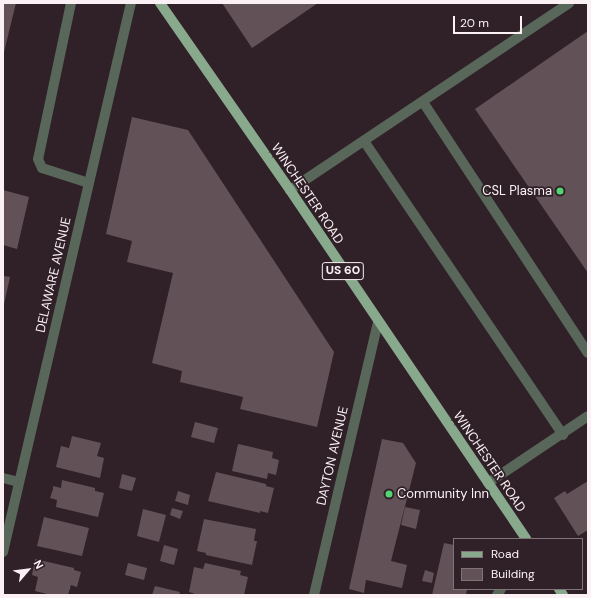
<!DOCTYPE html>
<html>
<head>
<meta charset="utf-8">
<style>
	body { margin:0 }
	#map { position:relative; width:591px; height:598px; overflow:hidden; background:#2f2127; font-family:"DM Sans",sans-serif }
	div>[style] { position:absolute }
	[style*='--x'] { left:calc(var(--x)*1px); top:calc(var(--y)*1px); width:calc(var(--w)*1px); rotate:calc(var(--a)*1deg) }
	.building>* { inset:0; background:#625258 }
	.lane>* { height:10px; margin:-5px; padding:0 5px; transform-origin:5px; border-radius:5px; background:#58675a }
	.street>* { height:10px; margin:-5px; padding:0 5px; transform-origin:5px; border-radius:5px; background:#58675a }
	.primary>* { height:10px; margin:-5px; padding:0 5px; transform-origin:5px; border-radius:5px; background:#89a98d }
	.dots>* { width:11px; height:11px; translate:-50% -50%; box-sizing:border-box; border:2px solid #2f2127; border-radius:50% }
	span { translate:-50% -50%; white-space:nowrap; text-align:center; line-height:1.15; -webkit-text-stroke:3.5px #2f2127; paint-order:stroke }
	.shield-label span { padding:1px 3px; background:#2f2127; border:1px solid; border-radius:3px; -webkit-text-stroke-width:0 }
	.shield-label { font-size:12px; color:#fbf1f5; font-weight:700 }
	.poi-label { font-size:13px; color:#fbf1f5 }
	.right { translate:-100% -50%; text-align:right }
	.left { translate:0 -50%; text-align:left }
	.street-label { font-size:13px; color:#fbf1f5 }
	.frame { position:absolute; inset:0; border:4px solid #fbf1f5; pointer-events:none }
	.legend { position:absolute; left:453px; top:538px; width:130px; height:52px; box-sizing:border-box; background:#2f2127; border:1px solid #817479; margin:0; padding:5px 7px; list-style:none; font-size:12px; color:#fbf1f5 }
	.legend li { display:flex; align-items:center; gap:8px; height:20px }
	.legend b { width:20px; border:1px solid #817479 }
	.north { position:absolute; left:8px; top:550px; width:40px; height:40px; -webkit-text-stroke:3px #2f2127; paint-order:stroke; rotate:62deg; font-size:11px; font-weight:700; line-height:16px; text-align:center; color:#fbf1f5 }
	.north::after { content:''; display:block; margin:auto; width:14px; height:18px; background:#fbf1f5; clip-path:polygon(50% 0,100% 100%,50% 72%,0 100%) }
	.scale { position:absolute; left:453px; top:16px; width:69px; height:18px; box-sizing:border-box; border:2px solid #fbf1f5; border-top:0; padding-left:5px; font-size:12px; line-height:14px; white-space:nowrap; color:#fbf1f5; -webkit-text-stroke:3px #2f2127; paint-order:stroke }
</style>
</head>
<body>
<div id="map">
	<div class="building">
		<i style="clip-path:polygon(3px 3px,16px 3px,4px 52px,3px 52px)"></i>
		<i style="clip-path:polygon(222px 3px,318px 3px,252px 48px)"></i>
		<i style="clip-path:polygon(588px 31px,588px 273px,475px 109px)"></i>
		<i style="clip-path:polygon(132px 117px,188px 130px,334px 352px,317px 427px,240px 409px,243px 397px,180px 382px,182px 371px,152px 363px,173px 273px,127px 262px,132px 241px,106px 234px)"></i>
		<i style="clip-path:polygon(3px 190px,29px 197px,17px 249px,3px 245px)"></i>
		<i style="clip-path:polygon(3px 276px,10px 277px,4px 304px,3px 304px)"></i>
		<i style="clip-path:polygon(195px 422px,218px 428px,214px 443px,191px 437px)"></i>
		<i style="clip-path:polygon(72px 436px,101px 443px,97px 456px,104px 458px,100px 478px,56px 467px,61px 446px,69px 448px)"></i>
		<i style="clip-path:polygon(382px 439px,403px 443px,416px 463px,391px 561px,407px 565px,402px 588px,366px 580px,364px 593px,349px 589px)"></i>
		<i style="clip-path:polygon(238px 444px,273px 452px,272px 458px,279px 460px,276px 475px,268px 473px,267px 479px,232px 471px)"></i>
		<i style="clip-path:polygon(216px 472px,266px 484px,266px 486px,274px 488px,268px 513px,260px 511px,260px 513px,208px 501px)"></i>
		<i style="clip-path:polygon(122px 474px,136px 478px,132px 491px,119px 488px)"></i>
		<i style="clip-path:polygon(62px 480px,95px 488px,95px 491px,104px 493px,98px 517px,56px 507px,57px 500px,50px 498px,53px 489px,53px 486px,61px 488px)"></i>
		<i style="clip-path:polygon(588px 481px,588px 530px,578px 536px,554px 498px,565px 491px,567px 494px)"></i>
		<i style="clip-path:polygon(178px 491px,190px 495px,188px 505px,175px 501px)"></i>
		<i style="clip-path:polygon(405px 507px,420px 510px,416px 529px,401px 525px)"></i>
		<i style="clip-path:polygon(172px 508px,183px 511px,180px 519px,170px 515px)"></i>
		<i style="clip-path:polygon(143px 509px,166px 515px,159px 542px,137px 536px)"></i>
		<i style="clip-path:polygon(44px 517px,89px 528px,82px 556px,37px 546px)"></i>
		<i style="clip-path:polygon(204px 519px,256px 529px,254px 541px,257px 541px,252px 565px,206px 555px,206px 553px,197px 551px)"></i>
		<i style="clip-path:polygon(444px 543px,454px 545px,454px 589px,467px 589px,466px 595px,432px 595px)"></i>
		<i style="clip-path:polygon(164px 545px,178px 549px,174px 565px,160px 561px)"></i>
		<i style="clip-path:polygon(35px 559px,74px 568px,74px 570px,81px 572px,77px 587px,71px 585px,68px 595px,51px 595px,35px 591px,38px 577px,32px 575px)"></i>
		<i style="clip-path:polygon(128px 563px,147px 568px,144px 580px,125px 575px)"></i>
		<i style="clip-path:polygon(205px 563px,241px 571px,240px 575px,248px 577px,244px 595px,198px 595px,189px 592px,194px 567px,203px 569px)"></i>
		<i style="clip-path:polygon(425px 570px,434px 573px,432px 583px,422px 581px)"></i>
		<i style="clip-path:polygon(155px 586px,180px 592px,179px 595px,152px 595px)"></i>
	</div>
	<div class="lane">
		<i style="--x:71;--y:3;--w:159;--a:101.9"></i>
		<i style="--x:38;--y:159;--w:10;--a:66"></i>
		<i style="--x:42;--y:168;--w:49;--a:17.7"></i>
		<i style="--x:423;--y:102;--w:300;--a:56.7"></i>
		<i style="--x:364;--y:141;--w:355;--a:55.9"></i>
		<i style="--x:290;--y:190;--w:336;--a:-33.8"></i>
		<i style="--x:3;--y:478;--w:16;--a:14"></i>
		<i style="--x:488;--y:483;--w:120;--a:-33.8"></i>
		<i style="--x:497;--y:595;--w:7;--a:-56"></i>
	</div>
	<div class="street">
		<i style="--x:3;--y:552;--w:564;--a:-76.88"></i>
		<i style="--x:314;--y:595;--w:279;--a:-76.8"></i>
	</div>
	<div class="primary">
		<i style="--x:160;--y:3;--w:228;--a:55.2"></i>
		<i style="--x:290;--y:190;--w:421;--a:55.9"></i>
		<i style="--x:559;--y:589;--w:7;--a:56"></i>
	</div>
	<div class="dots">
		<i style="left:560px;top:191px;background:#53d672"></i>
		<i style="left:389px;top:494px;background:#53d672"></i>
	</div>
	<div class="shield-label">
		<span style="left:343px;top:271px">US 60</span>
	</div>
	<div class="poi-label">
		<span class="right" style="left:552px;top:191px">CSL Plasma</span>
		<span class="left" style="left:397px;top:494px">Community Inn</span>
	</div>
	<div class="street-label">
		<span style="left:307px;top:194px;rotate:56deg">WINCHESTER ROAD</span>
		<span style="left:54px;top:275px;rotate:-77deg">DELAWARE AVENUE</span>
		<span style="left:333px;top:456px;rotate:-77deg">DAYTON AVENUE</span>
		<span style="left:489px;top:462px;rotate:56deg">WINCHESTER ROAD</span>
	</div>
	<div class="frame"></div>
	<ul class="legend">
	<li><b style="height:5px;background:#89a98d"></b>Road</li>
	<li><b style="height:11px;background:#625258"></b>Building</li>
	</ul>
	<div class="north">N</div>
	<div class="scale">20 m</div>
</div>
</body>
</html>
